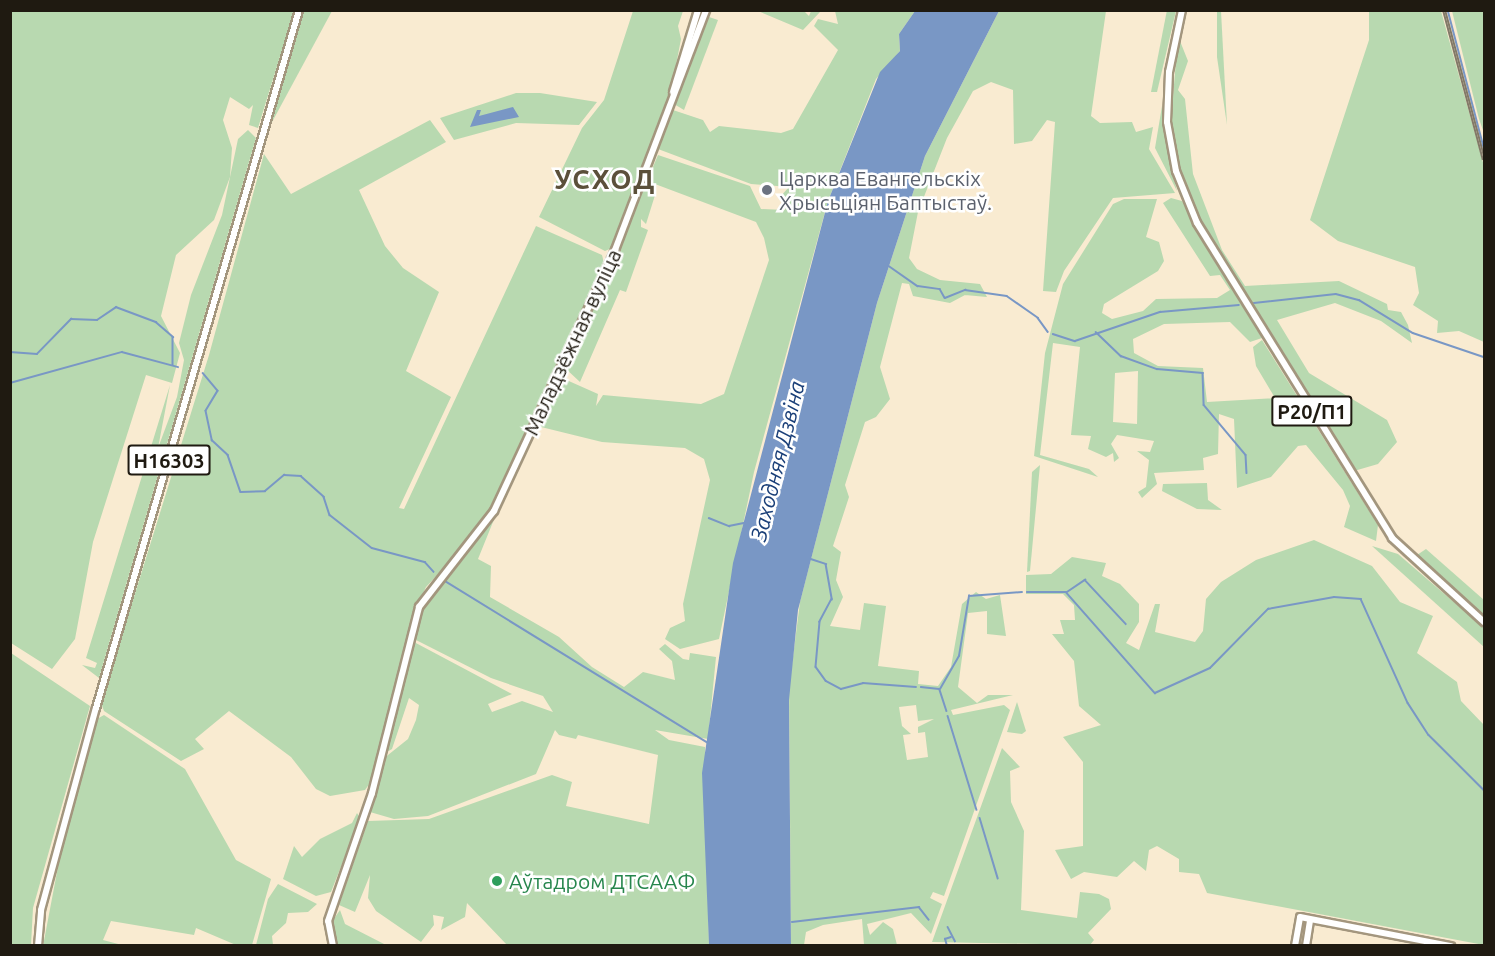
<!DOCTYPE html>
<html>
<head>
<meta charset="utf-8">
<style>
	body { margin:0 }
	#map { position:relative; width:1495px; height:956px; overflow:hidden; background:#f9ebd1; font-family:Ubuntu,sans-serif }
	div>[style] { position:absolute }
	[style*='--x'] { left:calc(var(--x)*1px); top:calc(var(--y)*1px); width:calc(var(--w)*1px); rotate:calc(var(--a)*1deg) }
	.green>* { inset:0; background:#b8d9b0 }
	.water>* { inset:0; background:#7997c5 }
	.stream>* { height:1.5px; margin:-0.75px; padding:0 0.75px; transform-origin:0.75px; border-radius:0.75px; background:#7997c5 }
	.roads { filter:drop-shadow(2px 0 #a3967e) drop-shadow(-2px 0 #a3967e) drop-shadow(0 2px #a3967e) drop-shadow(0 -2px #a3967e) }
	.major>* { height:6px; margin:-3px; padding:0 3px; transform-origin:3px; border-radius:3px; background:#fff }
	.rail>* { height:4px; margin-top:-2px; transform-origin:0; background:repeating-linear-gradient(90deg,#fff 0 4.5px,#827968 0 9px); box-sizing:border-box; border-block:2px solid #827968 }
	.dots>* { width:16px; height:16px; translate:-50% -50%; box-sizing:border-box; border:3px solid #fff; border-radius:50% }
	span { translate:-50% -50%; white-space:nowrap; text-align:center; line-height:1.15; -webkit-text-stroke:5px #fff; paint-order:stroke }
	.shield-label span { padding:2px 4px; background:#fff; border:2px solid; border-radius:4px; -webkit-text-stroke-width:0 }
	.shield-label { font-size:20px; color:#1f1a11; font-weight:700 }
	.worship-label { font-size:21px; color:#5b616d }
	.left { translate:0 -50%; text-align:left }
	.street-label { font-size:21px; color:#1f1a11 }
	.leisure-label { font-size:21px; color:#27864d }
	.water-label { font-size:22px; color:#1a3f78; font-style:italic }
	.district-label { font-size:27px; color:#5b503a; font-weight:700; letter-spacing:1.5px }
	.frame { position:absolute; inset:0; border:12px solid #1f1a11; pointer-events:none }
</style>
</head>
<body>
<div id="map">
	<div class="green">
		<i style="clip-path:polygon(1167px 10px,1176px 11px,1157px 92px,1151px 92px)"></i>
		<i style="clip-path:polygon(10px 11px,294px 11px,258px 128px,249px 125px,253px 105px,249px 109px,230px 97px,223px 120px,232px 148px,230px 177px,214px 220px,176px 255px,161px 316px,180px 353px,172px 383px,146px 375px,93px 542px,75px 639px,52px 669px,11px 643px)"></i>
		<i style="clip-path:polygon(304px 11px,332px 11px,271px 124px,297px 32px)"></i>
		<i style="clip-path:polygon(633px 11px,683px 11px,678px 26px,681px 39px,669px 102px,612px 248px,605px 251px,539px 217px,582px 128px,604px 100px)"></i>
		<i style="clip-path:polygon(758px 11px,804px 11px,809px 16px,811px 11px,820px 12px,803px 30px)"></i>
		<i style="clip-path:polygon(835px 11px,915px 11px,899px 34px,900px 51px,876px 79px,828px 201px,754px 472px,719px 639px,680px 649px,665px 639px,670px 628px,685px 621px,683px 604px,710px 480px,704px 459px,685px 448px,602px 442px,537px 426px,562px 378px,598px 394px,596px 406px,603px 395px,701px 404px,724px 394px,769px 260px,764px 238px,756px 222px,647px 181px,658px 155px,750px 186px,761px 209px,785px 210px,780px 197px,789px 187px,751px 184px,658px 149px,673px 110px,703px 120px,710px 132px,719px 126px,781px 133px,793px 129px,838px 50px,814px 26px,818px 19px,838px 24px)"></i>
		<i style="clip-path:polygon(evenodd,999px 11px,1106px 11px,1091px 116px,1100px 123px,1132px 122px,1136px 132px,1153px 127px,1149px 149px,1175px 193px,1113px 198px,1064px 271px,1056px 292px,1043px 291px,1055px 122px,1047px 120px,1032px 141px,1014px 144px,1013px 90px,991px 82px,973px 91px,947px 138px,918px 212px,909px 258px,917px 269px,940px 280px,980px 284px,987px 297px,965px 295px,950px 303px,913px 296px,909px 284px,902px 283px,880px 367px,890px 399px,876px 417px,865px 422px,845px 485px,849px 497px,833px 546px,841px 552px,836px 580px,843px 597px,830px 626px,860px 630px,864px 603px,886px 606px,878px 666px,919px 671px,918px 684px,938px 686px,951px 667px,962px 604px,976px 592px,986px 599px,1000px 595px,1006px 636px,987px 634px,987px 611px,968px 613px,958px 687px,977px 703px,988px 695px,1013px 695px,951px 710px,953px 715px,1004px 705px,1010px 710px,944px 896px,933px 892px,930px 898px,942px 904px,931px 934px,911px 913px,867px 924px,870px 935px,883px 922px,893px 929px,897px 945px,864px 945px,862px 919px,823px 925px,806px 932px,804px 945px,791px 945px,789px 688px,800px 602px,877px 303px,925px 156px,999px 11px,916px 705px,918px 721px,934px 719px,918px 727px,918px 733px,925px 732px,928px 757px,907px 760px,903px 735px,911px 734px,902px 726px,899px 707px,916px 705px)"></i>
		<i style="clip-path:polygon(1217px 11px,1221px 11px,1227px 125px,1217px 57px)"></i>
		<i style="clip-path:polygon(1369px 11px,1441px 11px,1484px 166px,1484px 342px,1459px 331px,1437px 333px,1438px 321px,1413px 305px,1419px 293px,1415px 267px,1338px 241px,1310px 220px,1369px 40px)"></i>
		<i style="clip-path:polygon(1452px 11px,1484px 11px,1484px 133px,1479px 119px)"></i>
		<i style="clip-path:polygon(709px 17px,718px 20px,684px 110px,674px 104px)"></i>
		<i style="clip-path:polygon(1178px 36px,1188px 61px,1178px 90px,1185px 99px,1193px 174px,1222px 250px,1245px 286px,1339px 281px,1387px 304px,1388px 310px,1401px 312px,1408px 325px,1412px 343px,1381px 321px,1335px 303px,1277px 320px,1309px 373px,1387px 420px,1397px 442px,1378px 464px,1354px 471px,1199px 220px,1178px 169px,1171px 121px)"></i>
		<i style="clip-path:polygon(516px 93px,540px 93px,597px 102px,579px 125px,516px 123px,454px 140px,440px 118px)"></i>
		<i style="clip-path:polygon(1162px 106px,1168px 153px,1177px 191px,1155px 148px)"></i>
		<i style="clip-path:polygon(430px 120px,446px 142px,359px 190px,385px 246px,403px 268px,439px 292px,406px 371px,451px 397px,399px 508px,404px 509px,536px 226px,602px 255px,605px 267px,485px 524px,426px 587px,417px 606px,373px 779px,365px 790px,330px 796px,316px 789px,291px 757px,229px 711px,195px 739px,204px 749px,181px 761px,104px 711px,101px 703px,209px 355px,264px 154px,291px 194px)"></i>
		<i style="clip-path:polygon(248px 130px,256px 138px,99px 678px,82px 665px,95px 668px,97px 663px,86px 658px,170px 385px,158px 448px,177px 397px,184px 360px,179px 343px,191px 295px,222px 215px,238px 139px)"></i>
		<i style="clip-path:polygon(643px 188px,656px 192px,646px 224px,641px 219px,641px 227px,648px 230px,626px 292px,620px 290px,580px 382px,565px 368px)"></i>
		<i style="clip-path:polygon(evenodd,1124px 199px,1157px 199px,1146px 237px,1159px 242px,1164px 261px,1158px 271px,1104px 304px,1102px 313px,1112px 319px,1143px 311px,1156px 299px,1217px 298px,1230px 290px,1220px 275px,1210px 276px,1163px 203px,1171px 198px,1182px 201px,1262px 338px,1250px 342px,1230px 322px,1164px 324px,1133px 339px,1134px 353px,1158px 366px,1203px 368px,1207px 402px,1275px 398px,1256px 366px,1253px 347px,1262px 340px,1378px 525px,1376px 541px,1344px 527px,1350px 506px,1343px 490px,1306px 445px,1298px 446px,1271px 477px,1237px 488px,1234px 419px,1219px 414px,1218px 454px,1203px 458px,1204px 470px,1154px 473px,1157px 484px,1142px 498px,1138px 492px,1146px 487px,1149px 460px,1137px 451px,1150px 452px,1154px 441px,1117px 435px,1111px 444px,1119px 458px,1114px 462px,1113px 453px,1106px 457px,1088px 449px,1091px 436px,1071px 435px,1080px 347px,1053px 343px,1040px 455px,1089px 469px,1098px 477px,1034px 456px,1045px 353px,1063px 284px,1113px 204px,1124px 199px,1138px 371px,1137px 424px,1113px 422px,1115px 373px,1138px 371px)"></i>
		<i style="clip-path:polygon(1040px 465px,1030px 571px,1027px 572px,1032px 472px)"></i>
		<i style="clip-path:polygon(1207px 483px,1208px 500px,1222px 510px,1197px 509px,1162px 491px,1163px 484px)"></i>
		<i style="clip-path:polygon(495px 517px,478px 559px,491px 566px,490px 597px,559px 637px,592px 667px,624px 687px,643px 672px,675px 680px,672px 661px,659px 649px,665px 644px,683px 659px,689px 660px,690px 653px,716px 657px,708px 739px,655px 730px,669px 740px,705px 747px,709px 945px,507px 945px,467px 903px,465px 917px,441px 930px,444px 917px,433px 915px,434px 925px,421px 942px,376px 911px,368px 898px,370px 875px,355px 912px,339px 905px,368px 821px,429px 819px,552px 775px,572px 782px,566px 806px,649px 824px,658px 755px,578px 735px,576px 739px,559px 735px,555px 730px,536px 774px,428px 816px,394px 819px,370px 812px,383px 759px,408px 739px,416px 720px,419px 705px,409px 698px,392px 749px,385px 753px,414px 642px,512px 694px,488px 704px,492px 712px,522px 701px,553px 712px,543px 696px,491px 678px,416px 640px,421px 607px)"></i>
		<i style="clip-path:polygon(1314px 540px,1372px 566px,1400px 602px,1433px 616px,1417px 653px,1457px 682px,1461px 701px,1484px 725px,1484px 945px,1207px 893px,1199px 874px,1179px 872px,1179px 859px,1157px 846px,1149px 850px,1146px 871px,1134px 861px,1117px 877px,1084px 872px,1071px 879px,1055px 850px,1083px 846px,1083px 762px,1063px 737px,1101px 725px,1079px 706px,1074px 661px,1052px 634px,1064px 634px,1060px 620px,1075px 620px,1074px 605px,1063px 594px,1026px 594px,1026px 575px,1051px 574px,1072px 557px,1106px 563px,1102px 576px,1120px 584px,1139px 604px,1139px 622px,1126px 643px,1139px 650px,1155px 604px,1160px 604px,1155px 632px,1195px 642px,1203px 631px,1206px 599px,1221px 582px,1256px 560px)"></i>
		<i style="clip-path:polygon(1372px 546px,1398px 554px,1484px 628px,1484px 647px)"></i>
		<i style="clip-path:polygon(1426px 549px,1484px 600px,1484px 616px,1414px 557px)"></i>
		<i style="clip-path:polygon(11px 653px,90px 706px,33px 908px,31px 945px,11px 945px)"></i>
		<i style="clip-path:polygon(1017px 702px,1026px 731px,1022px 734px,1007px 732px)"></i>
		<i style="clip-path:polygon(104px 715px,185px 769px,236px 860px,271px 879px,252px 945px,236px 945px,196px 928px,194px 935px,111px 921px,103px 940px,122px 945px,43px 946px,64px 835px,97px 719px)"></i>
		<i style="clip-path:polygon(1002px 748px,1020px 767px,1010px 771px,1011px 802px,1024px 831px,1021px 910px,1077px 918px,1080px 892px,1099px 894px,1109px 899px,1111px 909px,1088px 933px,1094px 940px,1090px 945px,932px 942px)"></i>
		<i style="clip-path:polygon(357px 813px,360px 818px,357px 826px,331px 892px,316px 896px,283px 879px,294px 846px,302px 857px,320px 839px,352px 823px)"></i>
		<i style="clip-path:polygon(278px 884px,317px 904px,308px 912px,288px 913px,286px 923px,272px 936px,273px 945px,256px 945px,268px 899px)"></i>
		<i style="clip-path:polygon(340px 910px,345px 924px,386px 945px,336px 945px,331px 923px)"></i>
	</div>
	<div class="water">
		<i style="clip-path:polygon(915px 11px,999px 11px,925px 156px,877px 303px,798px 610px,789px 700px,791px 945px,709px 945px,702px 773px,733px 563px,828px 201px,880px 72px,900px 51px,899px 34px)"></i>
		<i style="clip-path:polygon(513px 107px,519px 117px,470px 127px,477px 110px,481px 110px,479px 116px)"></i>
	</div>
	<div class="stream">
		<i style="--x:1448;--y:10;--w:142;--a:75.3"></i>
		<i style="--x:889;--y:266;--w:35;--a:35"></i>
		<i style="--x:918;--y:286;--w:22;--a:8"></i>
		<i style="--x:940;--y:289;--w:10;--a:61"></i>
		<i style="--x:945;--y:298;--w:22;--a:-22"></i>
		<i style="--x:965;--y:290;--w:42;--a:8.1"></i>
		<i style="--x:1007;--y:296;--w:38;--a:35"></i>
		<i style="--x:1038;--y:318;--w:17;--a:54"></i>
		<i style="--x:1254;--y:303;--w:82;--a:-6.3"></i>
		<i style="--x:1336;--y:294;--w:24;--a:15"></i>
		<i style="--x:1359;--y:300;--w:63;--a:31.4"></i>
		<i style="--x:1413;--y:333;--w:75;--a:18.7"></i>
		<i style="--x:1096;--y:332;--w:35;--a:44"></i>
		<i style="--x:1121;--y:356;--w:38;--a:20"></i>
		<i style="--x:1157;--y:369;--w:46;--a:5"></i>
		<i style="--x:1203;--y:373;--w:32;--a:88"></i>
		<i style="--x:1204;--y:405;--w:65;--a:50"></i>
		<i style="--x:1246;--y:455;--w:18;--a:87"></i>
		<i style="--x:1053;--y:334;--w:23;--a:18"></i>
		<i style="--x:1075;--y:341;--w:90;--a:-18.8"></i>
		<i style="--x:1160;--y:312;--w:79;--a:-5.1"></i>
		<i style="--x:10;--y:352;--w:27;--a:4"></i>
		<i style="--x:37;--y:354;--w:49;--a:-45.8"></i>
		<i style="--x:71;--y:319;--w:26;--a:2"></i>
		<i style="--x:97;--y:320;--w:23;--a:-34"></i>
		<i style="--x:116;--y:307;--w:43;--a:20.6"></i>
		<i style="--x:156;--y:322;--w:23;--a:41"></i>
		<i style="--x:173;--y:337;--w:28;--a:90"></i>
		<i style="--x:203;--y:373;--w:23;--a:50"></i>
		<i style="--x:218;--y:391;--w:23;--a:121"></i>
		<i style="--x:206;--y:411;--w:30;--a:78"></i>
		<i style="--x:212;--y:440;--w:22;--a:43"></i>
		<i style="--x:228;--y:455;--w:39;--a:71"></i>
		<i style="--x:241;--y:492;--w:24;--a:-2"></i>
		<i style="--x:265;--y:491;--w:25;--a:-40"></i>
		<i style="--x:284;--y:475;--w:17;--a:3"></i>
		<i style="--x:301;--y:476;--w:31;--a:42"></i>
		<i style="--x:324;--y:497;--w:19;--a:72"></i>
		<i style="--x:330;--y:515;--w:53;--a:38.2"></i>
		<i style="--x:372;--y:548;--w:55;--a:14.8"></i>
		<i style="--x:425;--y:562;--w:13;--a:48"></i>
		<i style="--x:10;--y:383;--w:116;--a:-15.5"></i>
		<i style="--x:122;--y:352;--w:58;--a:15"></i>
		<i style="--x:709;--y:518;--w:22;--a:22"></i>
		<i style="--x:729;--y:526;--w:16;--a:-11"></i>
		<i style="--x:811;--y:559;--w:16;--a:18"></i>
		<i style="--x:826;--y:564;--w:36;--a:80"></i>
		<i style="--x:832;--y:599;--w:26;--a:118"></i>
		<i style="--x:820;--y:622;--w:45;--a:95.1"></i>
		<i style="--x:816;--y:667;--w:17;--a:54"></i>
		<i style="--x:826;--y:681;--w:17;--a:28"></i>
		<i style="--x:841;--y:689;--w:23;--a:-15"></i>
		<i style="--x:863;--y:683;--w:53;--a:4.3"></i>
		<i style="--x:445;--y:581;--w:309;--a:31.6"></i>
		<i style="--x:1027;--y:592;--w:39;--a:0"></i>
		<i style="--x:1066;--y:592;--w:135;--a:48.6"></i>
		<i style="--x:1155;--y:693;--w:60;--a:-24.4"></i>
		<i style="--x:1210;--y:668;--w:83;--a:-45.5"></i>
		<i style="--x:1268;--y:609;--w:67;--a:-10.3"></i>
		<i style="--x:1334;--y:597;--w:27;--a:4"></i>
		<i style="--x:1361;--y:599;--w:114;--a:65.7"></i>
		<i style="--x:1408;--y:703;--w:38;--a:57"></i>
		<i style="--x:1429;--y:735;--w:78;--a:45"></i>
		<i style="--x:1067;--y:592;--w:22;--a:-34"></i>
		<i style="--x:1085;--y:580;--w:60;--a:47"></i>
		<i style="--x:921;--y:687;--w:18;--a:6"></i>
		<i style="--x:940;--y:689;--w:38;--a:-60"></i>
		<i style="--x:959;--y:656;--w:61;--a:-80.5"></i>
		<i style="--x:969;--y:596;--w:53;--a:-4.3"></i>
		<i style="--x:940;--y:690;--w:22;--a:72"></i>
		<i style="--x:948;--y:716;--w:98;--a:72.9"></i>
		<i style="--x:980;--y:818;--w:63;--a:73.3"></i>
		<i style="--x:792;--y:922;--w:128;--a:-6.7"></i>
		<i style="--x:919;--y:907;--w:16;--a:52"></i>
		<i style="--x:948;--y:927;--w:16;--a:63"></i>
		<i style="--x:947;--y:946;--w:7;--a:-106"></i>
		<i style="--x:945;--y:939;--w:6;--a:-18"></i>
	</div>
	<div class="roads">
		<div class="major">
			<i style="--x:1182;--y:10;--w:63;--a:101.8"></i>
			<i style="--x:1169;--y:72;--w:50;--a:92.3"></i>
			<i style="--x:1167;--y:122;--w:50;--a:79.6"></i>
			<i style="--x:1176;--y:171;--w:56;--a:68"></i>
			<i style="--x:1197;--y:223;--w:370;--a:58.2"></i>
			<i style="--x:1392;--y:538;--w:125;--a:42.4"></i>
			<i style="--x:673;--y:92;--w:86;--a:-73"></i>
			<i style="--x:38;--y:946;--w:36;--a:-85"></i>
			<i style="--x:41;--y:910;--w:209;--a:-74.8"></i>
			<i style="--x:96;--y:708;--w:727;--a:-73.78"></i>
			<i style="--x:333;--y:946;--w:25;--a:-101"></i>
			<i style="--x:328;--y:921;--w:135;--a:-71"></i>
			<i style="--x:372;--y:793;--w:192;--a:-75.8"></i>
			<i style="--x:419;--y:607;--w:122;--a:-52"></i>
			<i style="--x:494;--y:511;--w:288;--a:-65.1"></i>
			<i style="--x:615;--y:250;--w:257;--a:-69.2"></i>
			<i style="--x:1295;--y:946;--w:29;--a:-80"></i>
			<i style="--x:1300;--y:917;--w:154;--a:10.9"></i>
			<i style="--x:1306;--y:946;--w:25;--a:-81"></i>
		</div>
	</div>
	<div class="rail">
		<i style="--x:1444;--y:10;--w:155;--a:75.1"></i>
	</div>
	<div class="dots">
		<i style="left:767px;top:190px;background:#6b7280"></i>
		<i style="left:497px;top:881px;background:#2e9e5b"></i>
	</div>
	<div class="shield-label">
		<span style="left:1312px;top:411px">Р20/П1</span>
		<span style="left:169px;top:460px">Н16303</span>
	</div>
	<div class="worship-label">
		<span class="left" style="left:779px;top:190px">Царква Евангельскіх<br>Хрысьціян Баптыстаў.</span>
	</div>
	<div class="street-label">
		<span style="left:572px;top:342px;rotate:-65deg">Маладзёжная вуліца</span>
	</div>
	<div class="leisure-label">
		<span class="left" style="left:509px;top:881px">Аўтадром ДТСААФ</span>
	</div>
	<div class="water-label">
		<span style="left:777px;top:461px;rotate:-76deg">Заходняя Дзвіна</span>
	</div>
	<div class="district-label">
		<span style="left:605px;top:180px">УСХОД</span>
	</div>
	<div class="frame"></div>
</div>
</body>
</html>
